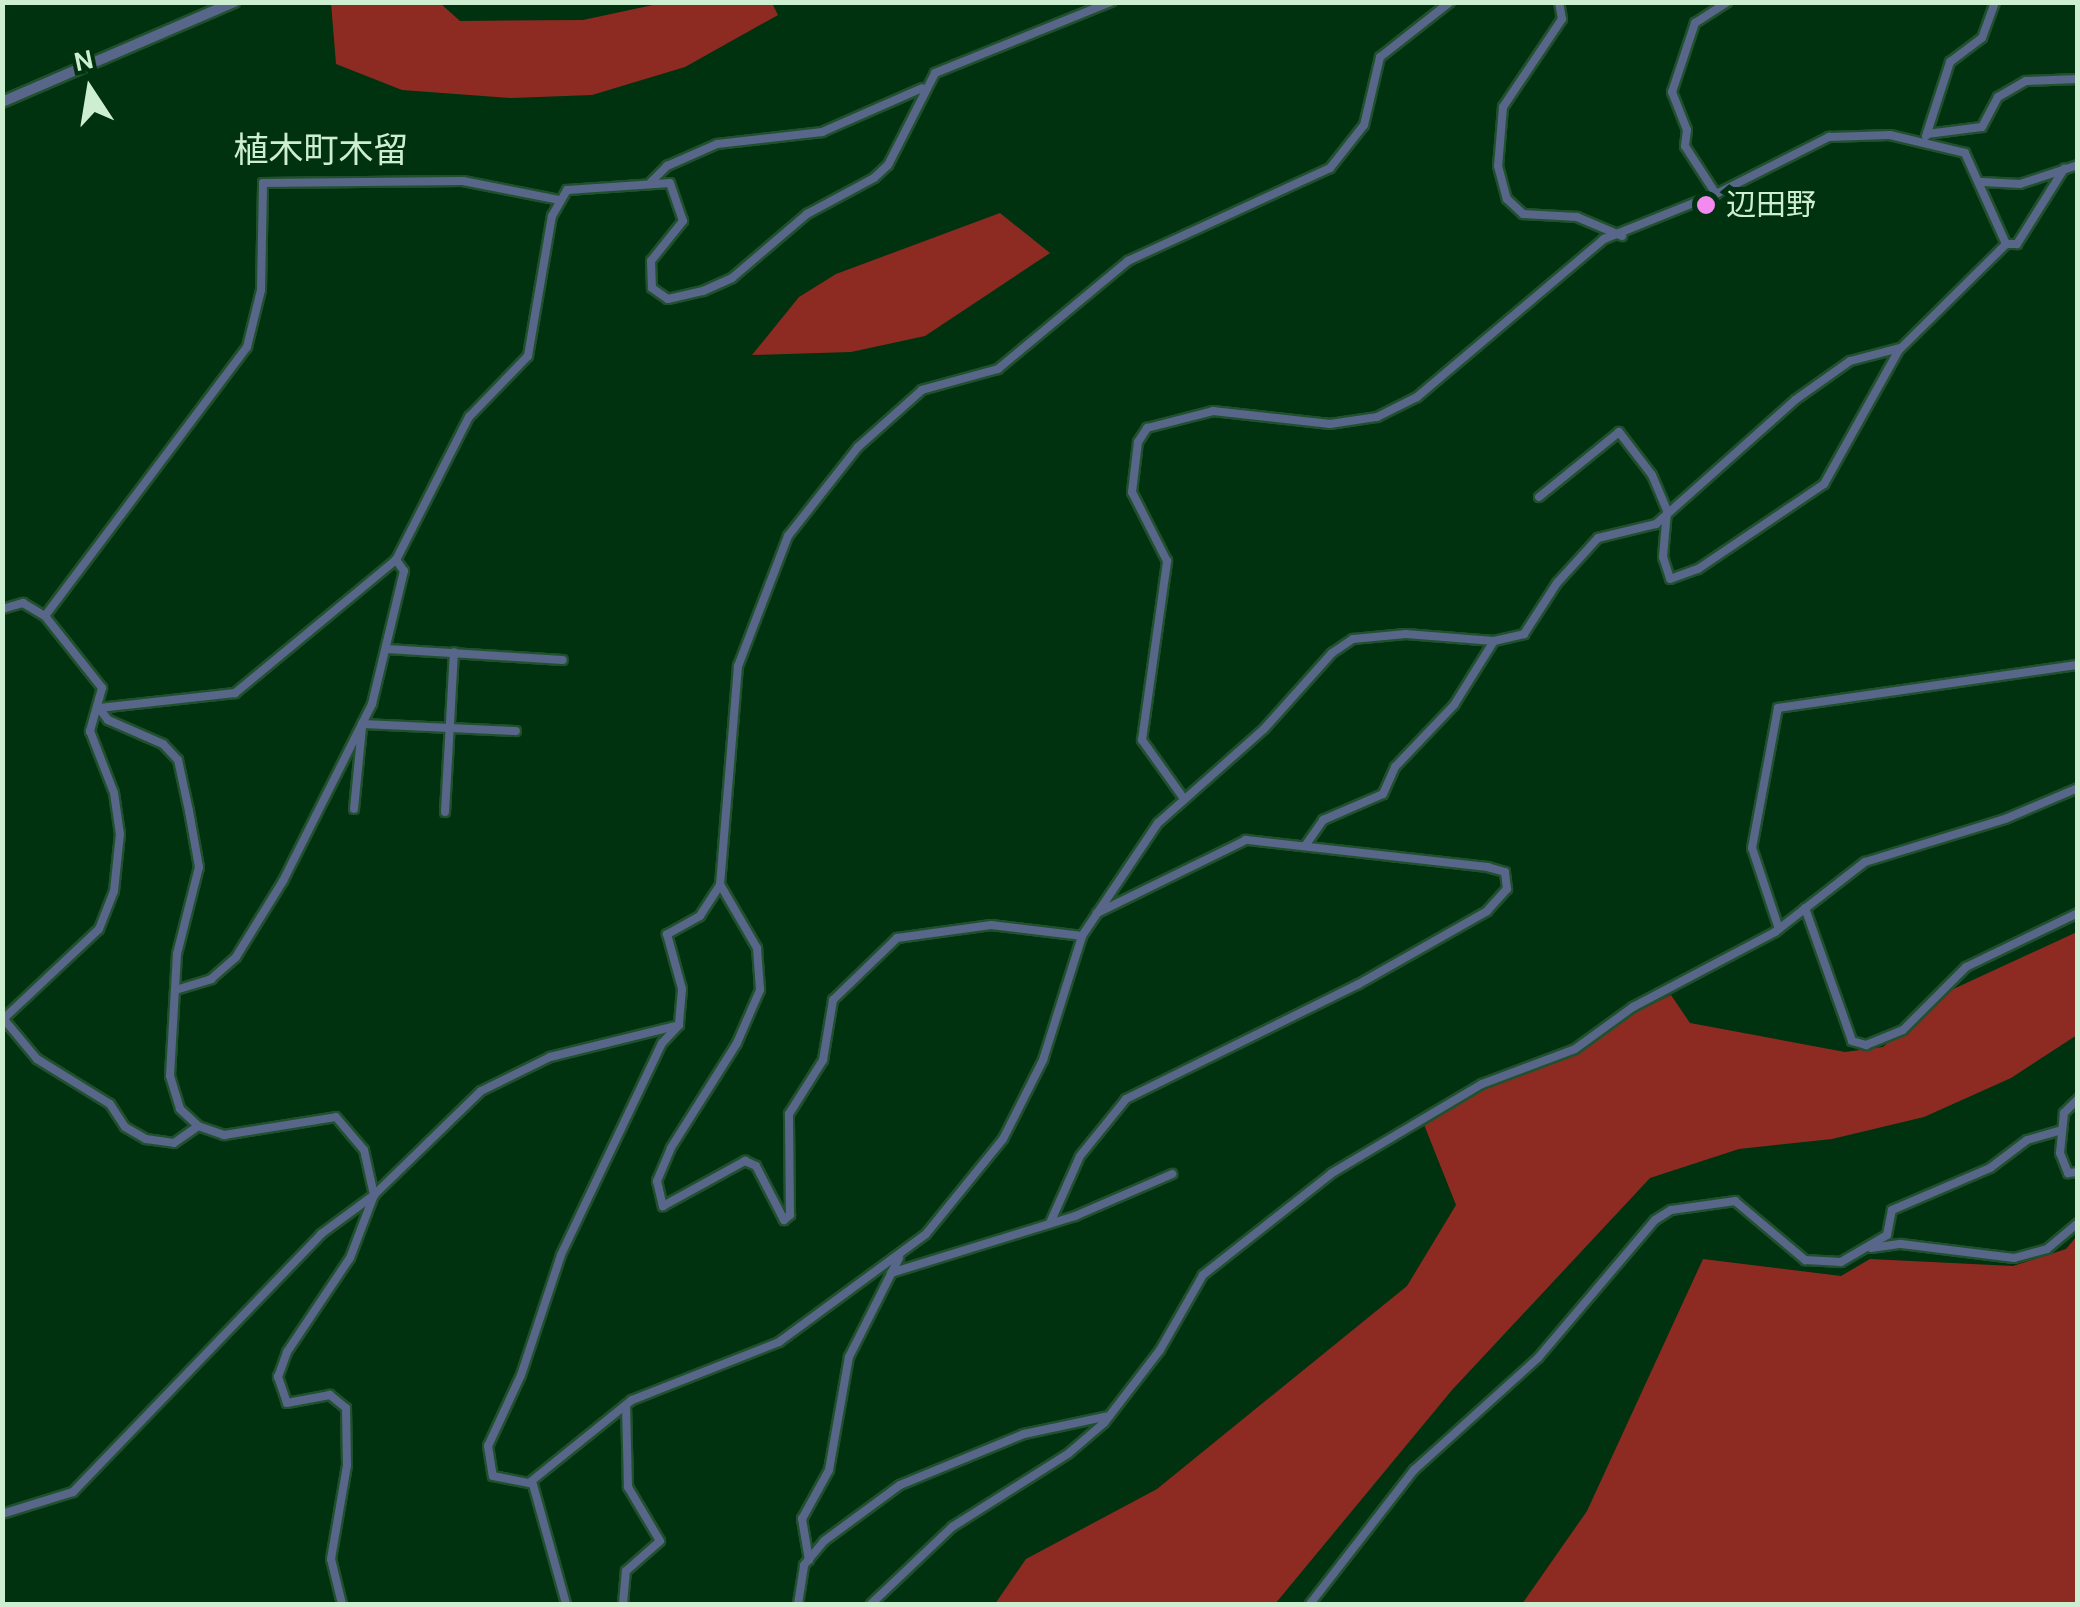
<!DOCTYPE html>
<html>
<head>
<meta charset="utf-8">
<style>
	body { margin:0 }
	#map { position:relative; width:2080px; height:1607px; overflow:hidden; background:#00320f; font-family:Karla,"Noto Sans JP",sans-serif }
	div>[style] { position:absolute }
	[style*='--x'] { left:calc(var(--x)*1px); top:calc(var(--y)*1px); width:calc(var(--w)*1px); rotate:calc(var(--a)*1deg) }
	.forest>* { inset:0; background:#8d2b23 }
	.roads { filter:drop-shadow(2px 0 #21502e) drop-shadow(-2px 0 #21502e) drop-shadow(0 2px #21502e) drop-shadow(0 -2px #21502e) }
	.minor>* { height:8px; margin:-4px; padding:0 4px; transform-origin:4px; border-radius:4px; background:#58668a }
	.tertiary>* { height:10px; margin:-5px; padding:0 5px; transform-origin:5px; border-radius:5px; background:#58668a }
	.dots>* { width:28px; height:28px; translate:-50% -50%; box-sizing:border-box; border:5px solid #00320f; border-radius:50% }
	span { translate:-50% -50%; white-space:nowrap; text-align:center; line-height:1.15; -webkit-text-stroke:10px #00320f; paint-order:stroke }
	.poi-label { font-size:30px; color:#ceeed2 }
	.left { translate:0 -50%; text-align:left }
	.quarter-label { font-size:35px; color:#ceeed2 }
	.frame { position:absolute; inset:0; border:5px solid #ceeed2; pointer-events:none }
	.north { position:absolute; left:40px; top:40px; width:100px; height:100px; -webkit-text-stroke:8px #00320f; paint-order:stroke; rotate:348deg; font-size:28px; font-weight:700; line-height:40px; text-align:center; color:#ceeed2 }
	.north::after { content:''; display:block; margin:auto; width:35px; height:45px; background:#ceeed2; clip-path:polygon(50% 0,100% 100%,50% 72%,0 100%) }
</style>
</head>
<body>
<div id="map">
	<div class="forest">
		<i style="clip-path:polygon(331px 3px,440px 3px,460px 21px,583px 20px,667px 2px,772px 3px,778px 15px,685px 67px,592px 95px,511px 98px,402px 90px,336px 64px)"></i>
		<i style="clip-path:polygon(1000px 213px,1050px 253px,925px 336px,851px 352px,752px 355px,799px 297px,836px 274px)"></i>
		<i style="clip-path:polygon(2077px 932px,2077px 1035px,2011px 1078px,1924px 1117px,1832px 1139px,1739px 1149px,1650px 1178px,1452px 1390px,1275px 1604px,995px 1604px,1026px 1559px,1157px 1489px,1407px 1286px,1456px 1205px,1421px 1117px,1671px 995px,1690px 1023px,1845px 1052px,1883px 1047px,1949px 991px)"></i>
		<i style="clip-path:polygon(2077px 1236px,2077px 1604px,1522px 1604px,1587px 1511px,1703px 1259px,1841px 1276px,1870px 1259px,2013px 1266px,2066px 1249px)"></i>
	</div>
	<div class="roads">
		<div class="minor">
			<i style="--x:1450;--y:2;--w:89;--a:141.8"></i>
			<i style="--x:1380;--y:57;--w:70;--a:103.2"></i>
			<i style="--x:1364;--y:125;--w:55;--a:128.3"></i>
			<i style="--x:1330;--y:168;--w:222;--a:155.3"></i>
			<i style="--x:1128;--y:261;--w:169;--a:140.3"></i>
			<i style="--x:998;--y:369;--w:79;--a:164.6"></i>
			<i style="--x:922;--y:390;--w:86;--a:138.3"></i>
			<i style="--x:858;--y:447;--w:113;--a:128.2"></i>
			<i style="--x:788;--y:536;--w:139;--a:111"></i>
			<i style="--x:738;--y:666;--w:220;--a:94.7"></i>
			<i style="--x:720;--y:885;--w:37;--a:123"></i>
			<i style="--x:700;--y:916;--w:38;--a:151"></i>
			<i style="--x:667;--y:934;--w:57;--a:74.7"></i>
			<i style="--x:682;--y:989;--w:36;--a:95"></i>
			<i style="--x:679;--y:1025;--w:25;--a:133"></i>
			<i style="--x:662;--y:1043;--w:235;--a:115.5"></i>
			<i style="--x:561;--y:1255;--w:126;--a:108.4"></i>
			<i style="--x:521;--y:1375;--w:78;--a:114.9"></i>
			<i style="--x:488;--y:1446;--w:30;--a:81"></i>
			<i style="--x:493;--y:1476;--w:37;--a:11"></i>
			<i style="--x:529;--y:1483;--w:132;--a:-38.9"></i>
			<i style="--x:632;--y:1400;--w:158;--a:-21.5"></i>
			<i style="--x:779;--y:1342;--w:182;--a:-36.3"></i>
			<i style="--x:926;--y:1234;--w:122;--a:-51"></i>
			<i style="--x:1003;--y:1139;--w:89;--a:-63.1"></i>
			<i style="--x:1043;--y:1060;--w:130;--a:-72.5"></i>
			<i style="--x:1082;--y:936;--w:136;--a:-56.1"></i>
			<i style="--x:1158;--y:823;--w:142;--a:-41.6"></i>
			<i style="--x:1264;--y:729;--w:102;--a:-48.2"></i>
			<i style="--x:1332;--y:653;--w:25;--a:-34"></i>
			<i style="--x:1353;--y:639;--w:53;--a:-5.4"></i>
			<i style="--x:1406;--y:634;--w:88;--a:4.5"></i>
			<i style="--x:1494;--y:641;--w:31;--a:-13"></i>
			<i style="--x:1524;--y:634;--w:61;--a:-57.1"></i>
			<i style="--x:1557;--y:583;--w:61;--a:-47.7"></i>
			<i style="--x:1598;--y:538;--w:60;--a:-13.6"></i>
			<i style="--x:1656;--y:524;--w:186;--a:-41.7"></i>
			<i style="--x:1795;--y:400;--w:67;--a:-35.3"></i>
			<i style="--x:1850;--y:361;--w:52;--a:-14.6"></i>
			<i style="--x:1559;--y:2;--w:17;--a:80"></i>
			<i style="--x:1562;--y:19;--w:106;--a:123.8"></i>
			<i style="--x:1503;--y:107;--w:59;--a:94.8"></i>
			<i style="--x:1498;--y:166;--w:34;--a:75"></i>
			<i style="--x:1507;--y:199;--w:22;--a:43"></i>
			<i style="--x:1523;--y:214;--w:54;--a:3.2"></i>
			<i style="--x:1577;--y:217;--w:49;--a:22.9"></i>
			<i style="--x:1927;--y:134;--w:55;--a:-7.3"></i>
			<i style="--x:1982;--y:127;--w:34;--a:-62"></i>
			<i style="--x:1998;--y:97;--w:32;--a:-30"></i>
			<i style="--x:2026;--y:81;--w:52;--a:-2.2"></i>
			<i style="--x:1926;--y:136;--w:78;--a:-72"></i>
			<i style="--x:1950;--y:62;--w:40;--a:-37"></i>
			<i style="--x:1982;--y:38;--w:38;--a:-70"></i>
			<i style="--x:651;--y:182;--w:23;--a:-45"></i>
			<i style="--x:667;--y:166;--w:55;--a:-23.7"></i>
			<i style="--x:717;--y:144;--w:106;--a:-6.5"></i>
			<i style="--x:822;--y:132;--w:109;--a:-23.7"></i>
			<i style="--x:1982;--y:182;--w:38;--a:3"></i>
			<i style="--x:2020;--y:184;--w:61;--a:-18.1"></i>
			<i style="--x:1716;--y:194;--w:57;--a:-122.9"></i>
			<i style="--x:1685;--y:146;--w:16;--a:-83"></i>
			<i style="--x:1687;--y:130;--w:41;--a:-111.5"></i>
			<i style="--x:1672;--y:92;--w:73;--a:-71.6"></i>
			<i style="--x:1695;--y:23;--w:38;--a:-33"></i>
			<i style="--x:1539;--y:497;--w:103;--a:-39.1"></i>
			<i style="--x:1619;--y:432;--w:54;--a:52.5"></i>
			<i style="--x:1652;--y:475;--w:39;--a:67"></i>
			<i style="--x:1667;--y:511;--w:46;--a:95"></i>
			<i style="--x:1663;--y:557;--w:23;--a:72"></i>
			<i style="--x:1670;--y:579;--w:30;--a:-20"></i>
			<i style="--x:1698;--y:569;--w:152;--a:-34"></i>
			<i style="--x:1824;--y:484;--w:154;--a:-60.8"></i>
			<i style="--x:1899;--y:350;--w:151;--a:-44.7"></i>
			<i style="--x:2006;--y:244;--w:11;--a:0"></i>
			<i style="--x:2017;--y:244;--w:89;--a:-57.9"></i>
			<i style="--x:2;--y:609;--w:22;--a:-16"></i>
			<i style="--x:23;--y:603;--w:26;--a:31"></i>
			<i style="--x:45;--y:616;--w:92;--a:51.6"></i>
			<i style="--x:102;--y:688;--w:45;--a:105.6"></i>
			<i style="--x:90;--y:731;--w:66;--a:68.8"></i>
			<i style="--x:114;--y:793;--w:41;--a:81.7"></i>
			<i style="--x:120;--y:834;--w:57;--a:96"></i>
			<i style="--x:114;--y:891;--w:41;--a:111.5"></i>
			<i style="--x:99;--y:929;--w:133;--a:136.8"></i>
			<i style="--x:45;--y:616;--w:336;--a:-53.1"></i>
			<i style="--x:247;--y:347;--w:59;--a:-76.2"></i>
			<i style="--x:261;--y:290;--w:107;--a:-88.9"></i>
			<i style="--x:263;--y:183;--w:200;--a:-0.6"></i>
			<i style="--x:463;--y:181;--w:99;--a:11.1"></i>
			<i style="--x:387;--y:649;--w:176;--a:3.6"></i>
			<i style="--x:99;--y:708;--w:137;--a:-6.3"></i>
			<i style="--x:235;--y:693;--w:209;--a:-39.6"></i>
			<i style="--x:396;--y:560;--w:161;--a:-63"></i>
			<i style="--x:469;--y:417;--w:85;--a:-46"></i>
			<i style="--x:528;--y:356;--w:142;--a:-80.3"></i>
			<i style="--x:552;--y:216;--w:30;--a:-60"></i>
			<i style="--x:567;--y:190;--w:103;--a:-3.9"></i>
			<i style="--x:670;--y:183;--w:40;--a:71.1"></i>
			<i style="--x:683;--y:221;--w:51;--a:128.7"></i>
			<i style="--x:651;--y:261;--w:27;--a:88"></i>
			<i style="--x:652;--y:288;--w:19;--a:35"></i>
			<i style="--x:668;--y:299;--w:36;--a:-13"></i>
			<i style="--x:703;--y:291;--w:32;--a:-24"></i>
			<i style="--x:732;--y:278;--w:99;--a:-40.5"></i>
			<i style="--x:807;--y:214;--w:76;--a:-28.2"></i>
			<i style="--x:874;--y:178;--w:19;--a:-43"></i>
			<i style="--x:888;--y:165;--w:103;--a:-62.9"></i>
			<i style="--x:935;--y:73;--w:190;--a:-22"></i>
			<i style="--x:99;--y:708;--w:15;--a:53"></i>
			<i style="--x:108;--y:720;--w:60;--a:23.6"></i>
			<i style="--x:163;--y:744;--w:22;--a:47"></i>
			<i style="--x:178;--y:760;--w:52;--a:77.8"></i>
			<i style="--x:189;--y:811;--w:57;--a:79.9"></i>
			<i style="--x:199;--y:867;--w:90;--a:104.2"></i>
			<i style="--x:177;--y:954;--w:122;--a:93.3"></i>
			<i style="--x:170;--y:1076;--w:34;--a:73"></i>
			<i style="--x:180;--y:1109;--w:25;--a:43"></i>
			<i style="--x:198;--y:1126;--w:28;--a:19"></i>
			<i style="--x:224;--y:1135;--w:113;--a:-9.1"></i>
			<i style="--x:336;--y:1117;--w:43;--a:49.7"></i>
			<i style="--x:364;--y:1150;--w:46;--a:77.5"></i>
			<i style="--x:362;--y:724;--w:154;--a:2.6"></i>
			<i style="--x:1182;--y:796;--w:69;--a:-125.5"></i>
			<i style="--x:1142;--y:740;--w:181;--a:-82"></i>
			<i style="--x:1167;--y:561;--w:77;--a:-116.9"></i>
			<i style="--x:1132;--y:492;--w:50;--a:-83.2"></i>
			<i style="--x:1138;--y:442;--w:17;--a:-57"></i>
			<i style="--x:1147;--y:428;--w:68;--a:-14.4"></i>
			<i style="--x:1213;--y:411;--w:118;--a:6.3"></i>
			<i style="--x:1330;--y:424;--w:48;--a:-8.5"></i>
			<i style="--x:1377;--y:417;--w:45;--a:-26.6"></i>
			<i style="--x:1417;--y:397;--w:245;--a:-40.2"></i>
			<i style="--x:1604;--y:239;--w:121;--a:-21.9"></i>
			<i style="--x:1716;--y:194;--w:127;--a:-26.8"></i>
			<i style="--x:1829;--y:137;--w:61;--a:-1.9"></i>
			<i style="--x:1890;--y:135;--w:77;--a:13.5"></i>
			<i style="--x:1965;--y:153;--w:100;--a:65.7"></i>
			<i style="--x:354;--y:809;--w:81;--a:-84.4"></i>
			<i style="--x:445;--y:812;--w:160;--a:-86.8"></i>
			<i style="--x:1305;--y:846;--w:32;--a:-55"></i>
			<i style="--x:1323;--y:820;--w:65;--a:-23.4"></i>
			<i style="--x:1383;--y:794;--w:30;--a:-66"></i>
			<i style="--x:1395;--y:767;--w:86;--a:-46.4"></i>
			<i style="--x:1454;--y:705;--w:75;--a:-58"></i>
			<i style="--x:721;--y:886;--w:72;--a:59.9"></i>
			<i style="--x:757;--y:948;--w:42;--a:85.9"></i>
			<i style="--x:760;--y:990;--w:58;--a:113.5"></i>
			<i style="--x:737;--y:1043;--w:124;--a:122.2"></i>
			<i style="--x:671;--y:1148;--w:36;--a:113"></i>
			<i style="--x:657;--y:1181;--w:26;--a:77"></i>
			<i style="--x:663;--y:1206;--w:94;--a:-28.8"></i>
			<i style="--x:745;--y:1161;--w:12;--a:24"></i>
			<i style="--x:756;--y:1166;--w:61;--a:62.6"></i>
			<i style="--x:784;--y:1220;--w:8;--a:-40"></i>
			<i style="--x:790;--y:1215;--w:101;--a:-90.6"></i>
			<i style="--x:789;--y:1114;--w:64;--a:-57.8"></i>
			<i style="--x:823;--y:1060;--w:61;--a:-80.5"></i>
			<i style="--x:833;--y:1000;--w:89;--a:-44.1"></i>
			<i style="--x:897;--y:938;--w:95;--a:-7.9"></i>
			<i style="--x:991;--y:925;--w:92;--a:6.9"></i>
			<i style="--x:1805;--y:908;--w:141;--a:70.5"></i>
			<i style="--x:1852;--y:1041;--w:15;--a:16"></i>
			<i style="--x:1866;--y:1045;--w:40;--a:-22"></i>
			<i style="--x:1903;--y:1030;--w:89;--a:-45"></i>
			<i style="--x:1966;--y:967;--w:124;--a:-25.7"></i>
			<i style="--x:1779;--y:929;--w:85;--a:-108.4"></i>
			<i style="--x:1752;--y:848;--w:142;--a:-79.5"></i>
			<i style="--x:1778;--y:708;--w:303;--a:-8.2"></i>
			<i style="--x:179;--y:989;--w:34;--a:-17"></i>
			<i style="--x:211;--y:979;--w:33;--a:-41"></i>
			<i style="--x:236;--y:957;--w:89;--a:-58.3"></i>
			<i style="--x:283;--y:881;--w:198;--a:-63.3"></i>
			<i style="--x:372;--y:704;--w:137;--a:-76.5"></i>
			<i style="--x:404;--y:571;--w:14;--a:-126"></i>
			<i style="--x:2;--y:1017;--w:55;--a:50.2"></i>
			<i style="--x:37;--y:1059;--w:86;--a:31.7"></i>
			<i style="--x:110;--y:1104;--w:27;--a:57"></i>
			<i style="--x:125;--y:1127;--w:24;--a:30"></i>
			<i style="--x:146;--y:1139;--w:28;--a:8"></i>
			<i style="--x:174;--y:1143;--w:29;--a:-35"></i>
			<i style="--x:2078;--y:1099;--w:20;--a:135"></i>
			<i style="--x:2064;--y:1113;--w:40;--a:95.7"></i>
			<i style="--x:2060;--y:1153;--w:22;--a:68"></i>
			<i style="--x:2068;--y:1173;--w:10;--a:-6"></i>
			<i style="--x:1050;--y:1223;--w:73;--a:-65.9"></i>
			<i style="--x:1080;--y:1156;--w:73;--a:-51.1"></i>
			<i style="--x:1126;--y:1099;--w:258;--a:-26.3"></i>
			<i style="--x:1357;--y:985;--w:150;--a:-29.6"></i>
			<i style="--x:1487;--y:911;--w:30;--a:-48"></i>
			<i style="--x:1507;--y:889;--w:17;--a:-97"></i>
			<i style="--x:1505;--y:872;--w:18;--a:-164"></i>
			<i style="--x:1488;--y:867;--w:244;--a:-173.6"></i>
			<i style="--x:1246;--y:840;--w:166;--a:153.9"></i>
			<i style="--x:1871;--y:1248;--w:30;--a:-8"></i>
			<i style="--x:1901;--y:1244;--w:114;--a:7.1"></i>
			<i style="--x:2014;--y:1258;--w:34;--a:-15"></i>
			<i style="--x:2047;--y:1249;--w:40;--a:-40"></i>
			<i style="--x:891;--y:1273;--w:193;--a:-17.2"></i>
			<i style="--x:1075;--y:1216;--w:106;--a:-23.4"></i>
			<i style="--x:532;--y:1481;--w:128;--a:74.5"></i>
			<i style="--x:2;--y:1514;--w:74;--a:-17.2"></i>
			<i style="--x:73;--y:1492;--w:358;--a:-46.1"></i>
			<i style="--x:321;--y:1234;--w:66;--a:-36.3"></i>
			<i style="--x:809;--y:1560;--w:42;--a:-99.7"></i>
			<i style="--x:802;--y:1519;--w:56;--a:-61.1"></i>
			<i style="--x:829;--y:1470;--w:115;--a:-80"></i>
			<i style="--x:849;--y:1357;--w:111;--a:-63.2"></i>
			<i style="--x:342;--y:1604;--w:46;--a:-103.7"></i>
			<i style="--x:331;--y:1559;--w:95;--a:-80.3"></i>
			<i style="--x:347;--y:1465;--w:57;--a:-91"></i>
			<i style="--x:346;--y:1408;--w:21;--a:-141"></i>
			<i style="--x:330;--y:1395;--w:44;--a:169.5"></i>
			<i style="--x:287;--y:1403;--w:28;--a:-109"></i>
			<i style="--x:278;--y:1377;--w:27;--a:-70"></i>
			<i style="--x:287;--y:1352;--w:113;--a:-56.2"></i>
			<i style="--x:350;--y:1258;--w:67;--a:-69.1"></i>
			<i style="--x:374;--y:1195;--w:149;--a:-44.2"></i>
			<i style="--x:481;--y:1091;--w:77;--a:-26.2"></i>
			<i style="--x:550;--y:1057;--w:133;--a:-13.9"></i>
			<i style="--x:623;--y:1604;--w:33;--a:-85"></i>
			<i style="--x:626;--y:1571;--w:45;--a:-41.4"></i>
			<i style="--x:660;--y:1541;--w:63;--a:-120.7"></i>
			<i style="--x:628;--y:1487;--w:82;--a:-91.4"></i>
			<i style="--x:798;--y:1604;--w:39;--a:-81"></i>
			<i style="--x:804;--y:1565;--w:31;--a:-50"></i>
			<i style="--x:824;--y:1541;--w:94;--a:-36.4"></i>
			<i style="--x:900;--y:1485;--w:134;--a:-22.4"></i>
			<i style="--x:1024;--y:1434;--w:87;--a:-12"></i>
			<i style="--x:871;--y:1604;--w:112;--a:-43.5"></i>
			<i style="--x:952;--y:1527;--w:138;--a:-32.3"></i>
			<i style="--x:1069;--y:1453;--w:46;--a:-40.6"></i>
			<i style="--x:1104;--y:1423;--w:92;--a:-52.5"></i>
			<i style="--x:1160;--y:1350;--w:86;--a:-60.2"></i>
			<i style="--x:1203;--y:1275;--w:164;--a:-38.3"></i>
			<i style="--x:1332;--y:1173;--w:174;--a:-30.7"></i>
			<i style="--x:1482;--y:1084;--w:99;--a:-20.6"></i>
			<i style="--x:1575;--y:1049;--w:72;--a:-35.9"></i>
			<i style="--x:1633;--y:1007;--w:161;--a:-27.8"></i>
			<i style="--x:1775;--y:932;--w:114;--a:-37.9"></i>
			<i style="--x:1865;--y:862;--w:146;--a:-17.1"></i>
			<i style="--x:2005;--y:819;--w:79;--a:-23"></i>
			<i style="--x:1310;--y:1604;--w:170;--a:-52.2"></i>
			<i style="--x:1414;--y:1470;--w:167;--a:-42.1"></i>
			<i style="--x:1538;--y:1358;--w:181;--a:-49.7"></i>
			<i style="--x:1655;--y:1220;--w:19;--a:-32"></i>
			<i style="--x:1671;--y:1210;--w:65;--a:-8"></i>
			<i style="--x:1735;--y:1201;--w:92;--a:40.1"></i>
			<i style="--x:1805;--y:1260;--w:36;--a:3"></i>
			<i style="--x:1841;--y:1262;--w:53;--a:-30.4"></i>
			<i style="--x:1887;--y:1235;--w:25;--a:-79"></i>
			<i style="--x:1892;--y:1210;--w:107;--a:-23.2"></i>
			<i style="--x:1990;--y:1168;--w:46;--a:-37.1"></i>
			<i style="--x:2027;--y:1140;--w:35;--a:-16"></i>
		</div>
		<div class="tertiary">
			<i style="--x:2;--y:102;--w:253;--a:-23.3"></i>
		</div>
	</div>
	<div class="dots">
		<i style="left:1706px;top:205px;background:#f489f0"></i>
	</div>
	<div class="poi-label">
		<span class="left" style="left:1726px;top:205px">辺田野</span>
	</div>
	<div class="quarter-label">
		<span style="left:321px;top:151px">植木町木留</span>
	</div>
	<div class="frame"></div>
	<div class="north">N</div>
</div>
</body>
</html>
